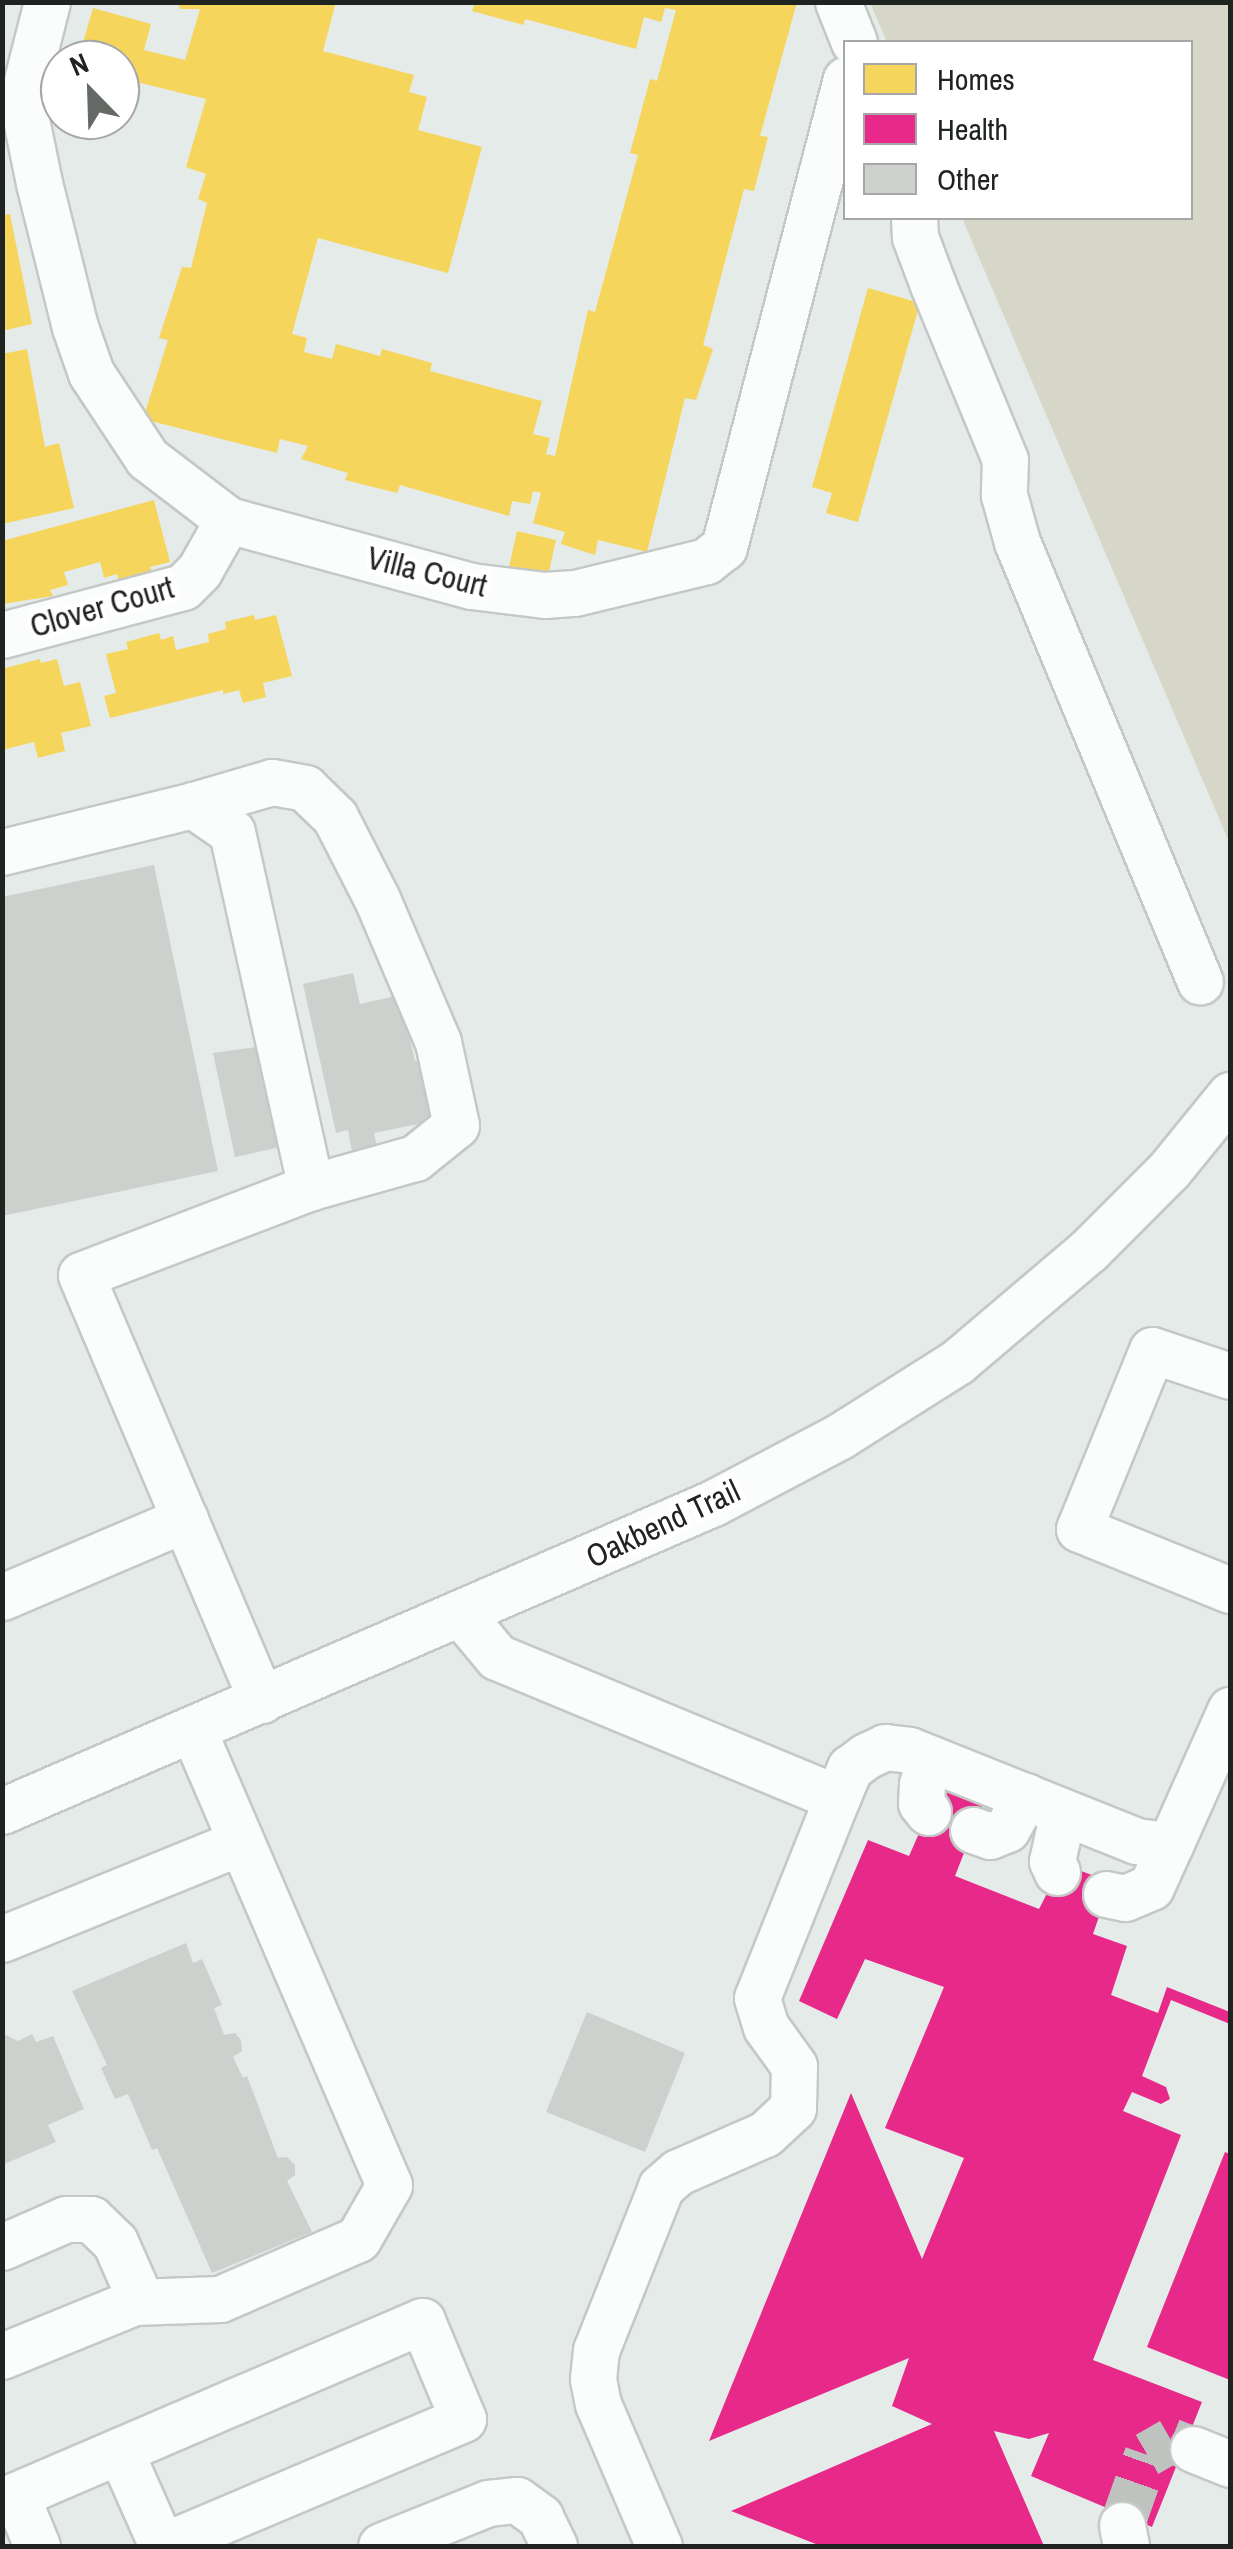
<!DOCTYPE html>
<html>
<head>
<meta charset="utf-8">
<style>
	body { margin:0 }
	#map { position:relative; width:1233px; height:2549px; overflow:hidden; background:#e5ebe8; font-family:"Archivo Narrow",sans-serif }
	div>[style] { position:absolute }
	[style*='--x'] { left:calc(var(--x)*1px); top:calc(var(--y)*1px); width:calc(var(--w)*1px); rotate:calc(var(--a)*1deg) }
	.green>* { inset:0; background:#d7d7c9 }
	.homes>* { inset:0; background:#f6d55c }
	.health>* { inset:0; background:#e7298a }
	.building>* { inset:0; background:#cdd1ce }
	.minor-tunnel>* { height:45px; margin-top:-22.5px; transform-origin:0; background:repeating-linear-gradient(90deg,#bec3c0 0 45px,transparent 0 67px) }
	.roads { filter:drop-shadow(2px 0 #c4c9c6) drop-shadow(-2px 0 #c4c9c6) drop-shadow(0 2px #c4c9c6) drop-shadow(0 -2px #c4c9c6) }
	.minor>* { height:45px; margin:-22.5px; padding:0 22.5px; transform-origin:22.5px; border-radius:22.5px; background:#fbfcfc }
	span { translate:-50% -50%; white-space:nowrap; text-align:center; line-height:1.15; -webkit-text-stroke:10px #fff; paint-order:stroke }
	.street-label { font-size:32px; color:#202421 }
	.frame { position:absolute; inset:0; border:5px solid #202421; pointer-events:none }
	.legend { position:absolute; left:843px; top:40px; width:350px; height:180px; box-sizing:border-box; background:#fff; border:2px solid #a6a7a6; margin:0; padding:12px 18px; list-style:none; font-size:30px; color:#202421 }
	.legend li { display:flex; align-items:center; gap:20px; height:50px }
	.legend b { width:50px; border:2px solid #a6a7a6 }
	.north { position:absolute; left:40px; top:40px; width:100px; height:100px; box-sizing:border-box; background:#fff; border:2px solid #a6a7a6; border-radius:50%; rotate:337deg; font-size:28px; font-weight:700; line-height:40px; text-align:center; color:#202421 }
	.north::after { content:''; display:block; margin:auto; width:35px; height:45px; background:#656a67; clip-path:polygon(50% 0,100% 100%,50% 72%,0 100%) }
</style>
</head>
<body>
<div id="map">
	<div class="green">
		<i style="clip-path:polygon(870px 3px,1230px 3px,1230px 844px,962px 218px,1190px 218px,1190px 42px,887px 42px)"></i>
	</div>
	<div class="homes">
		<i style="clip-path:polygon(178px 2px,336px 2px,323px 51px,414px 75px,409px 92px,427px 97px,418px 130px,482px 147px,448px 273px,318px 238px,292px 334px,307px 338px,304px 352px,332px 359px,336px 344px,380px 356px,382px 349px,432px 363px,430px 371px,542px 401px,533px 434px,550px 438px,546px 454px,555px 456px,588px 310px,595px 312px,638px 155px,630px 153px,650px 79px,657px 81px,676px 10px,665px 8px,661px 22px,644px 17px,636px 49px,525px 19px,524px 25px,472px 11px,475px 2px,797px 2px,760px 136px,768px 137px,754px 191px,744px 189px,703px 345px,713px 349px,696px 400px,685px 398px,647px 552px,598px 540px,595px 555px,561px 544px,565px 532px,533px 523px,541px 493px,533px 491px,530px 504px,512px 501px,509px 516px,400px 485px,397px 493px,345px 480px,348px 473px,301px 459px,308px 446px,280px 439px,277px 453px,143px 419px,168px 340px,159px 338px,182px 267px,191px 268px,207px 203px,198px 199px,206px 174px,186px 167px,206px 99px,120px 78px,120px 60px,78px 60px,93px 8px,151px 24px,144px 50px,185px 60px,200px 9px,180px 9px)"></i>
		<i style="clip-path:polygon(10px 214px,32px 324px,2px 331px,2px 215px)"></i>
		<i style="clip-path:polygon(868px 288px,920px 303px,858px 522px,826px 513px,832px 493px,812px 487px)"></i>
		<i style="clip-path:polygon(27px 349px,45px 447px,59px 443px,74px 508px,2px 524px,2px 354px)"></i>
		<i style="clip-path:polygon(154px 500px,170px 562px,150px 567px,152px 573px,119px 581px,117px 574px,104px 578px,100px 562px,64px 572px,68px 585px,50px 590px,53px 596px,2px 604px,2px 541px)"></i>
		<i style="clip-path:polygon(517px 531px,556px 540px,548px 576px,509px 567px)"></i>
		<i style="clip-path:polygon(254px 615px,255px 620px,276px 615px,292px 676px,263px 683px,266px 697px,243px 703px,239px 690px,223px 694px,223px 690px,110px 718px,104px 696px,116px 693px,106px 654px,128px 649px,126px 642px,159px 633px,161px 640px,173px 636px,176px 650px,209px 642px,208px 634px,226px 629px,225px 622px)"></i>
		<i style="clip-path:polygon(40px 659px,41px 663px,57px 659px,64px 686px,80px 682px,91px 726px,61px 733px,65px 751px,38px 758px,34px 742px,2px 750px,2px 669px)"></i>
	</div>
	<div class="health">
		<i style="clip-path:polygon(943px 1779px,987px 1794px,955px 1876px,1039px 1909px,1062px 1864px,1111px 1882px,1093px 1934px,1127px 1946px,1111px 1995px,1158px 2013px,1167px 1987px,1230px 2012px,1230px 2024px,1171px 2000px,1142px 2076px,1166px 2087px,1170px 2099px,1161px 2104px,1132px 2092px,1123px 2111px,1181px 2135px,1093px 2360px,1202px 2402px,1152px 2527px,1031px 2476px,1049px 2433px,1029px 2439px,994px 2431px,1044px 2546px,821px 2546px,731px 2511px,932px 2424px,892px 2406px,909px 2358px,709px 2441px,851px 2093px,922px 2259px,964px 2158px,885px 2128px,944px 1987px,865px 1959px,837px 2019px,799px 2001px,868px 1840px,909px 1856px)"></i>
		<i style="clip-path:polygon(1225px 2152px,1230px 2154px,1230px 2380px,1147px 2347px)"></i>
	</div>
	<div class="building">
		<i style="clip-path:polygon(154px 865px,218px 1171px,2px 1216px,2px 897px)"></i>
		<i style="clip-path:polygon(353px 973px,360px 1004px,400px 995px,415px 1061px,426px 1059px,438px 1120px,374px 1133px,377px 1147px,352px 1152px,348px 1130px,336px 1133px,303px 984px)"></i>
		<i style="clip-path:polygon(270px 1045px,290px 1145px,235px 1157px,213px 1053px)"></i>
		<i style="clip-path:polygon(186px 1943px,193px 1963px,202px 1959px,222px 2005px,214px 2008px,224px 2035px,235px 2033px,241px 2040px,242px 2051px,233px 2057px,243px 2078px,247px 2076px,278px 2158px,287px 2157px,295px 2165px,295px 2175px,287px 2181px,312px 2232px,212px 2273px,157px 2148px,152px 2150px,128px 2094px,115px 2099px,101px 2068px,107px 2065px,72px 1991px)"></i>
		<i style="clip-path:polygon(587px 2012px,685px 2053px,645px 2152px,546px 2112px)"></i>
		<i style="clip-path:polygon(2px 2033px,18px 2041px,32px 2034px,36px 2042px,53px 2036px,84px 2109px,48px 2125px,56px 2142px,2px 2165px)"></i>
	</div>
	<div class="minor-tunnel">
		<i style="--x:1122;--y:2525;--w:75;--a:-70.6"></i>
		<i style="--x:1147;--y:2454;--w:28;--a:-30"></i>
		<i style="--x:1171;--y:2440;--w:24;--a:22"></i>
	</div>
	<div class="roads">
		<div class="minor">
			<i style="--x:47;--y:2;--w:101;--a:104.3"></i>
			<i style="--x:22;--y:100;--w:85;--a:78.4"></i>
			<i style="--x:39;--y:183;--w:148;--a:76"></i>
			<i style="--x:75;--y:327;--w:49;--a:70.8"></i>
			<i style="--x:91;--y:373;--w:102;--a:56.6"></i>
			<i style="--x:147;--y:458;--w:102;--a:37.4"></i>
			<i style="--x:228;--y:520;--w:252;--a:15.2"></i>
			<i style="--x:471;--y:586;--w:74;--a:7"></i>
			<i style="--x:544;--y:595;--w:31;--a:-4"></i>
			<i style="--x:575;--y:593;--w:135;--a:-13.7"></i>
			<i style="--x:706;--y:561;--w:23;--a:-38"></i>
			<i style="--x:724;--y:547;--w:483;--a:-75.4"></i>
			<i style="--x:838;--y:2;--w:43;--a:68.2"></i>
			<i style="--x:914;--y:218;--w:19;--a:87"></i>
			<i style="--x:915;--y:237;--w:51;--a:69.4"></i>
			<i style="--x:933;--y:285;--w:189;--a:67.6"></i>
			<i style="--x:1005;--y:460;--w:35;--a:92"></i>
			<i style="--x:1004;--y:495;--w:49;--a:74.5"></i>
			<i style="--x:1017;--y:542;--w:476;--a:67.4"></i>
			<i style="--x:2;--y:635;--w:187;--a:-14.9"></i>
			<i style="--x:183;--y:587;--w:23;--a:-45"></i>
			<i style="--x:199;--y:571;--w:59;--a:-60.4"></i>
			<i style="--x:193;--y:805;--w:82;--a:-16.2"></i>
			<i style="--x:272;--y:782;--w:34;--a:10"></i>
			<i style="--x:305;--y:788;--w:42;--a:44"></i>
			<i style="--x:335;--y:817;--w:92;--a:62.9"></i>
			<i style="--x:377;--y:899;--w:155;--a:66.9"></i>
			<i style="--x:438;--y:1042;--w:85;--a:77.8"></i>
			<i style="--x:456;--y:1125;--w:53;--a:141.2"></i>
			<i style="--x:415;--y:1158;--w:108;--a:164.4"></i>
			<i style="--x:2;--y:852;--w:197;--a:-13.8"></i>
			<i style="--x:193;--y:805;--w:47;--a:34.7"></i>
			<i style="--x:232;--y:832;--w:364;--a:77.5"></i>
			<i style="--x:311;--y:1187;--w:246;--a:159.1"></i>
			<i style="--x:81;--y:1275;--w:462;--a:67"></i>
			<i style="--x:1230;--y:1376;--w:82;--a:-161.6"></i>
			<i style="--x:1152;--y:1350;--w:193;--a:112.2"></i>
			<i style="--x:1079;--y:1529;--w:163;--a:22"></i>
			<i style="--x:2;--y:1597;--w:199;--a:-23.1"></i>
			<i style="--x:461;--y:1614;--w:56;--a:50.1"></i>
			<i style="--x:497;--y:1657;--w:368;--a:22.5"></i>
			<i style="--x:837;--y:1798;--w:215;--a:111.8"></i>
			<i style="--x:757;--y:1998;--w:30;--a:73"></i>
			<i style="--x:766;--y:2027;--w:48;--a:54.3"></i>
			<i style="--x:794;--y:2066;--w:42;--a:91.4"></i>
			<i style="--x:793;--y:2108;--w:38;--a:137"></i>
			<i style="--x:765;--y:2134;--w:95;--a:156.4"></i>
			<i style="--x:678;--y:2172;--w:23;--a:139"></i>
			<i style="--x:661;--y:2187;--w:175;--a:111.7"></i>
			<i style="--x:596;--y:2350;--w:29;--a:96"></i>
			<i style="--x:593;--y:2379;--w:25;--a:79"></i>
			<i style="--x:598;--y:2404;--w:155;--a:66.8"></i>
			<i style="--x:837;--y:1798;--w:33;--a:-67"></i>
			<i style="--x:850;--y:1768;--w:20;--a:-37"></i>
			<i style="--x:866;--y:1756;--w:21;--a:-25"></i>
			<i style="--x:885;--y:1747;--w:24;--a:7"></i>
			<i style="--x:909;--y:1750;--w:245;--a:21.8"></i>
			<i style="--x:1136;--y:1841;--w:34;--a:7"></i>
			<i style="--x:1170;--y:1845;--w:148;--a:-66"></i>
			<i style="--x:2;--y:1811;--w:775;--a:-23.42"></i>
			<i style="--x:713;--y:1503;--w:144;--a:-27.8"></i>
			<i style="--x:840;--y:1436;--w:138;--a:-32.3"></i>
			<i style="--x:957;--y:1362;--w:172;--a:-40.3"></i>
			<i style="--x:1088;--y:1251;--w:115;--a:-45"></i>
			<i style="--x:1169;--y:1170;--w:97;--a:-50.9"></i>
			<i style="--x:928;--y:1812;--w:11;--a:-128"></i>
			<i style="--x:921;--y:1803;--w:19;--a:-87"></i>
			<i style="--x:922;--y:1784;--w:27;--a:-73"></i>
			<i style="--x:973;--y:1830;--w:18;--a:19"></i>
			<i style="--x:990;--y:1836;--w:18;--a:-22"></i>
			<i style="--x:1007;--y:1829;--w:38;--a:-61"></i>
			<i style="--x:1057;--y:1872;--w:12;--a:-114"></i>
			<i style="--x:1052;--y:1861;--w:50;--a:-77.3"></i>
			<i style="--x:1106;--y:1894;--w:19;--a:12"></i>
			<i style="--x:1125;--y:1898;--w:28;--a:-23"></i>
			<i style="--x:1151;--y:1887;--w:46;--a:-65.7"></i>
			<i style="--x:2;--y:1939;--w:258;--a:-22.1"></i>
			<i style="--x:2;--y:2247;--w:70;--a:-23.6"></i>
			<i style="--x:66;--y:2219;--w:25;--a:0"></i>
			<i style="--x:91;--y:2219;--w:33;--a:44"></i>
			<i style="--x:115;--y:2242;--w:64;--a:66.2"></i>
			<i style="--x:2;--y:2356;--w:143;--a:-22.2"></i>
			<i style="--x:134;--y:2302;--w:86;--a:-2"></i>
			<i style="--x:220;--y:2299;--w:150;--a:-23.5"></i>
			<i style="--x:358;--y:2239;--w:62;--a:-60.1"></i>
			<i style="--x:389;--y:2185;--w:496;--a:-113.3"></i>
			<i style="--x:1193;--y:2449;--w:40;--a:22"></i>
			<i style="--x:120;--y:2451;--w:104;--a:66.1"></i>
			<i style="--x:1122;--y:2525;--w:21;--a:79"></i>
			<i style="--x:37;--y:2546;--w:55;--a:-112.4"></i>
			<i style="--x:16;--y:2495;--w:442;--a:-23.2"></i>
			<i style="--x:422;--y:2321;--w:106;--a:67.3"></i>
			<i style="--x:463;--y:2419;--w:326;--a:157.1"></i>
			<i style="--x:381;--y:2546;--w:115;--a:-21.9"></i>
			<i style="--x:488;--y:2503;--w:29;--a:-6"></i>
			<i style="--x:517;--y:2500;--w:29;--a:36"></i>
			<i style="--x:540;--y:2517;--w:32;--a:64"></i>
		</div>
	</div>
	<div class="street-label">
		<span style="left:427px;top:572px;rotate:14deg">Villa Court</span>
		<span style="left:102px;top:607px;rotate:-16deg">Clover Court</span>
		<span style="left:663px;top:1524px;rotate:-25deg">Oakbend Trail</span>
	</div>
	<div class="frame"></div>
	<ul class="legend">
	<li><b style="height:28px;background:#f6d55c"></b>Homes</li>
	<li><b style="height:28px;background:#e7298a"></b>Health</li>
	<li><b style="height:28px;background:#cdd1ce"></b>Other</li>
	</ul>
	<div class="north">N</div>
</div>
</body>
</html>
